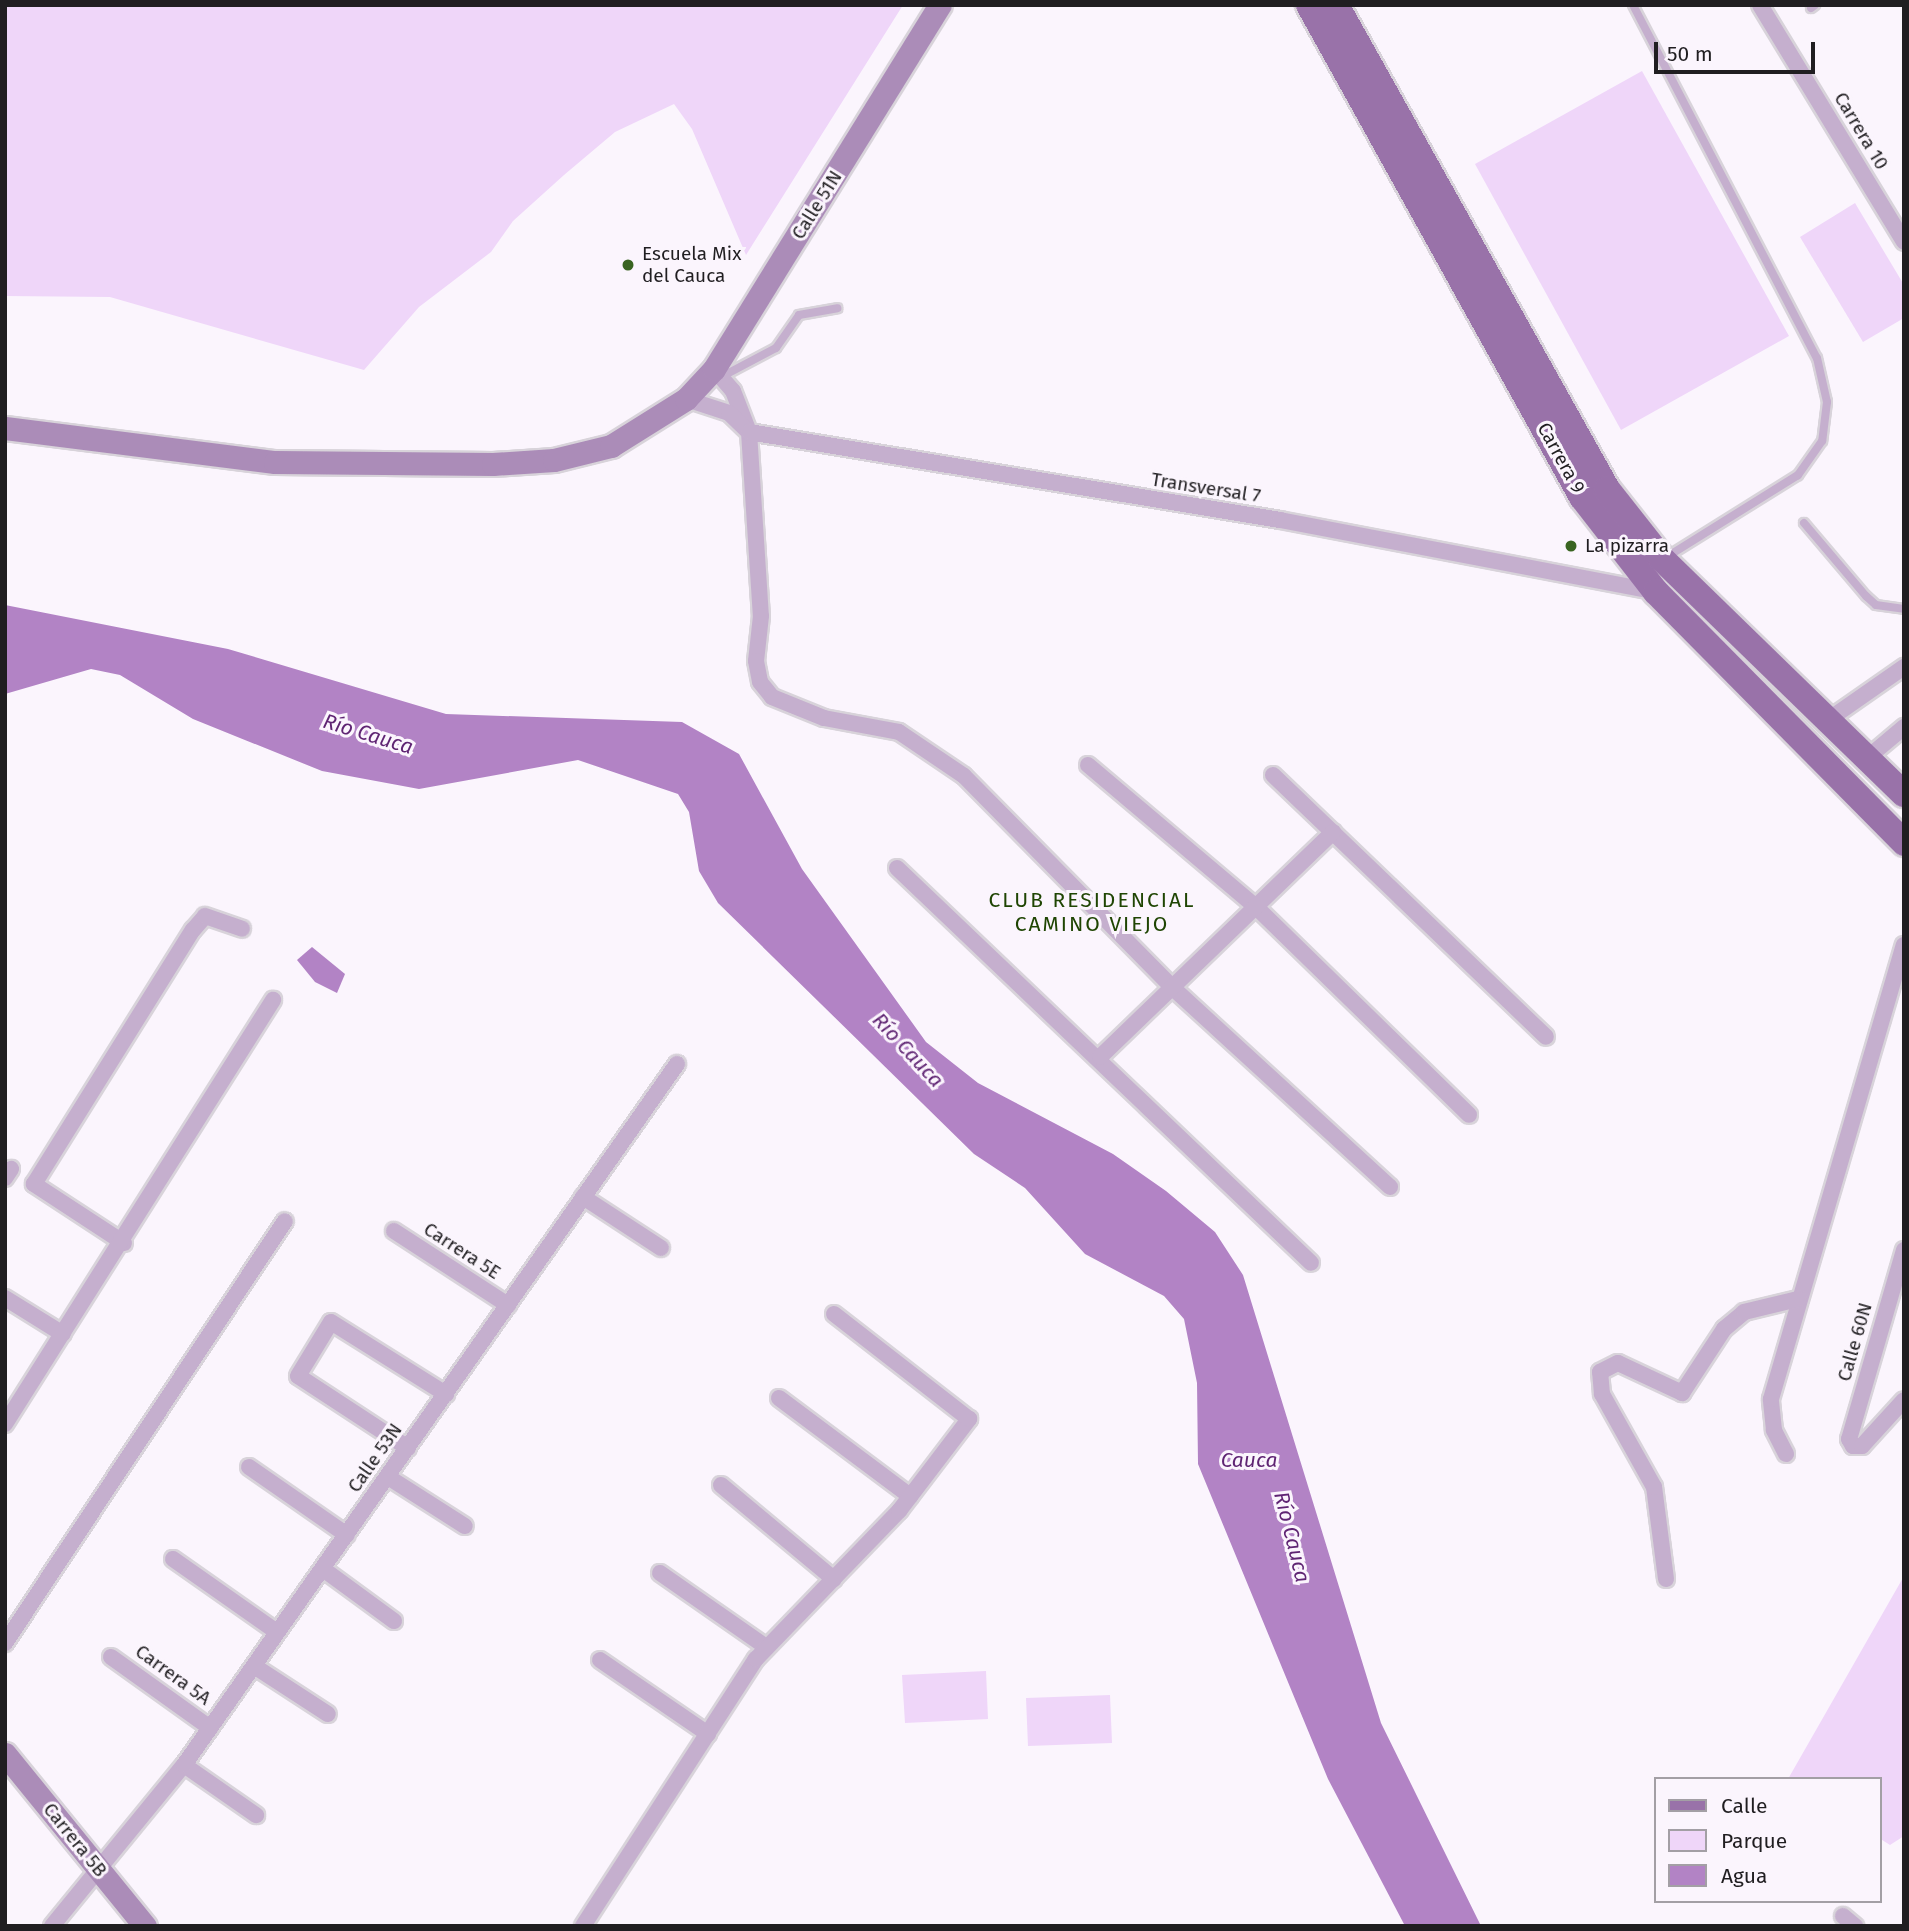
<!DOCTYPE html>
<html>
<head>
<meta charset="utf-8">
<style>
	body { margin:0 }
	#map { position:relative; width:1909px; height:1931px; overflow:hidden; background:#fbf5fd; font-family:"Fira Sans",sans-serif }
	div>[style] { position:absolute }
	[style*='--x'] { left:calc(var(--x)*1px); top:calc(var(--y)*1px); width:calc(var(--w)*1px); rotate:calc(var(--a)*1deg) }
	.green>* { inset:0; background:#efd6f9 }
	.water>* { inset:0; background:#b283c5 }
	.roads { filter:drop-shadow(2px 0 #d8d3da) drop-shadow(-2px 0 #d8d3da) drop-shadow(0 2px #d8d3da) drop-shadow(0 -2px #d8d3da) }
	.lane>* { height:8px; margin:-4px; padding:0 4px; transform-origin:4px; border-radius:4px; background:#c5afce }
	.street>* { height:16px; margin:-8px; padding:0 8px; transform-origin:8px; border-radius:8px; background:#c5afce }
	.secondary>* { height:23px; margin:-11.5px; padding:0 11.5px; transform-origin:11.5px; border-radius:11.5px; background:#ab8cb8 }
	.primary>* { height:26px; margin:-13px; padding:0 13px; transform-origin:13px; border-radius:13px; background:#9972a9 }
	.dots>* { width:19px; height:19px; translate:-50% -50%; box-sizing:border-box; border:4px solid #fbf5fd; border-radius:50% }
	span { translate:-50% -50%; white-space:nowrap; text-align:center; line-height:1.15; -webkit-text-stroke:6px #fbf5fd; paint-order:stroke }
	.street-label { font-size:19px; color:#201e21 }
	.poi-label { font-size:19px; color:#201e21 }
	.left { translate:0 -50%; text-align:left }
	.water-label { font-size:21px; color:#5f2473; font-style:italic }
	.neighbourhood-label { font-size:21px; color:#1f4503; letter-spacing:2px }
	.frame { position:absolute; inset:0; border:7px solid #201e21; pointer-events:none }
	.legend { position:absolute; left:1654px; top:1777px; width:228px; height:126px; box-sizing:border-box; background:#fbf5fd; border:2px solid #a39fa5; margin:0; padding:9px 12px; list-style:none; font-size:21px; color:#201e21 }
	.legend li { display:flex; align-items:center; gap:14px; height:35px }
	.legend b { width:35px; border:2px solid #a39fa5 }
	.scale { position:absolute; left:1654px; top:42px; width:161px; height:32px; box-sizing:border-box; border:4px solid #201e21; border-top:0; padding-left:9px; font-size:21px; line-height:24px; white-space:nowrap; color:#201e21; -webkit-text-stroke:5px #fbf5fd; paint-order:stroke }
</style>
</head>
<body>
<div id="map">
	<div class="green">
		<i style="clip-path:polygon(5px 5px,903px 5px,746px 255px,692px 129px,674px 104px,615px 132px,564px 175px,513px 221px,491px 252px,419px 307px,364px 370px,110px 297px,5px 296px)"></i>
		<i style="clip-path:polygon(1642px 71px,1789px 336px,1621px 430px,1475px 164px)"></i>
		<i style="clip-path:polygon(1855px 203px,1904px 285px,1904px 318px,1863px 342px,1800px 237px)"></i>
		<i style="clip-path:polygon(1904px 1576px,1904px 1836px,1890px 1845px,1879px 1838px,1879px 1779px,1788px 1779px)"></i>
		<i style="clip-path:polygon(986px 1671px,988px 1719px,905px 1723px,902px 1675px)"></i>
		<i style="clip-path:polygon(1110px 1695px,1112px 1743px,1028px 1746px,1026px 1698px)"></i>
	</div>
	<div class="water">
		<i style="clip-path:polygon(5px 605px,228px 649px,446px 714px,682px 722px,739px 754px,802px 869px,926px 1042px,978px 1083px,1113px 1154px,1166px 1191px,1215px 1232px,1243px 1275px,1381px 1723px,1481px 1926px,1405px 1926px,1328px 1779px,1198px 1464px,1197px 1383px,1184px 1319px,1164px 1296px,1085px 1254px,1025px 1188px,974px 1154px,718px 903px,699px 871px,689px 812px,678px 794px,578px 760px,419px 789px,322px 771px,193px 719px,120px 675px,91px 669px,5px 694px)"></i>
		<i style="clip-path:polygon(312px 947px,345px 974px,337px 993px,315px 982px,297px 960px)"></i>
	</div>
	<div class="roads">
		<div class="lane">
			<i style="--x:1633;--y:5;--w:398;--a:62.5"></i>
			<i style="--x:1817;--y:358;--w:45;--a:77.2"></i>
			<i style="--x:1827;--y:402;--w:39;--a:97"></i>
			<i style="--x:1822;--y:441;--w:42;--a:125.2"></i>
			<i style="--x:1798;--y:475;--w:157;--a:148"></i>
			<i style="--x:1811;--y:8;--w:5;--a:-37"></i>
			<i style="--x:721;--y:377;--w:62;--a:-27.8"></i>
			<i style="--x:776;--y:348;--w:40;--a:-55.1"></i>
			<i style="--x:799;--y:315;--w:39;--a:-10"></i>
			<i style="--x:1804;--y:523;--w:96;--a:49.7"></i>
			<i style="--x:1866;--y:596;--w:13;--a:42"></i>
			<i style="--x:1876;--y:605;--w:28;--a:8"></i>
		</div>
		<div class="street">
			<i style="--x:1760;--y:5;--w:277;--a:58.7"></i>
			<i style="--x:714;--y:369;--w:29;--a:49"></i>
			<i style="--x:733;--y:391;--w:44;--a:68.7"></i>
			<i style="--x:749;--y:432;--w:184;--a:86.3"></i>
			<i style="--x:761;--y:616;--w:45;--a:96.3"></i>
			<i style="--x:756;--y:661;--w:21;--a:79"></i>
			<i style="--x:760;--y:682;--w:19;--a:51"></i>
			<i style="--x:772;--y:697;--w:56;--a:22"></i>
			<i style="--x:824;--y:718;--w:76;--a:10.6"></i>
			<i style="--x:899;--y:732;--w:78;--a:34.1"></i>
			<i style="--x:964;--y:776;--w:299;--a:45.4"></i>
			<i style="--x:1174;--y:989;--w:293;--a:42.5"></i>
			<i style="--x:686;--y:399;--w:45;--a:18"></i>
			<i style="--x:729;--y:413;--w:28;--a:44"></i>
			<i style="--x:749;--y:432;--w:538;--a:9.41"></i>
			<i style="--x:1280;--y:520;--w:383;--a:10.8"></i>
			<i style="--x:1828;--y:720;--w:93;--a:-34.9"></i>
			<i style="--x:1866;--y:759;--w:50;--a:-40.1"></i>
			<i style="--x:1088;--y:765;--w:219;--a:40.2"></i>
			<i style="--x:1255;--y:906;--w:299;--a:44.3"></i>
			<i style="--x:1273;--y:775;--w:378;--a:43.8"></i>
			<i style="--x:897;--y:868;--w:572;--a:43.65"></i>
			<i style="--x:1100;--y:1057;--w:324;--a:-44"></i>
			<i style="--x:5;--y:1178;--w:11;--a:-56"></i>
			<i style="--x:583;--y:1197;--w:93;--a:33.2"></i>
			<i style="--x:394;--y:1231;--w:136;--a:33"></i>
			<i style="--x:124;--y:1243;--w:108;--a:-146.8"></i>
			<i style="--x:34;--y:1184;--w:300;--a:-58"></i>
			<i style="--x:193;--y:930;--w:18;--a:-49"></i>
			<i style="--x:205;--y:916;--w:39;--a:19"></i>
			<i style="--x:1904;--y:1250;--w:197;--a:106.2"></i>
			<i style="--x:1849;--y:1439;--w:8;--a:60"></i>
			<i style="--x:1853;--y:1446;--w:9;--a:0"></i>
			<i style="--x:1862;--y:1446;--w:62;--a:-47.6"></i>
			<i style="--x:5;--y:1298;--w:68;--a:31.8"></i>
			<i style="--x:779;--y:1398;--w:164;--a:36.8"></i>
			<i style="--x:5;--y:1424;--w:502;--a:-57.7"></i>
			<i style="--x:408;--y:1448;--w:131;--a:-146.8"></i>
			<i style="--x:298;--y:1376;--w:63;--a:-58.6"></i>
			<i style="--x:331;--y:1322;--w:136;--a:32.1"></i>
			<i style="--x:1786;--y:1454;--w:27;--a:-117"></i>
			<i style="--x:1774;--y:1430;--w:31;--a:-96"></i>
			<i style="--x:1771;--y:1399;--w:473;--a:-73.7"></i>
			<i style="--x:249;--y:1467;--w:119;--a:34.8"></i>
			<i style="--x:388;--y:1477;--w:91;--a:32.5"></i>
			<i style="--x:721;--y:1485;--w:147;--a:39.8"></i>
			<i style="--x:173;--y:1559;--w:127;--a:35.1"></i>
			<i style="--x:323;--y:1569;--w:88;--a:36.2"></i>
			<i style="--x:660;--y:1573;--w:129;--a:34.9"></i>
			<i style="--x:1666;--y:1579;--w:93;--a:-97.4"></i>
			<i style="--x:1654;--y:1487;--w:107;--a:-119.2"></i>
			<i style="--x:1602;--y:1394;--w:22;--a:-95"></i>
			<i style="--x:1600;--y:1372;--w:20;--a:-27"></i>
			<i style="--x:1618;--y:1363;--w:71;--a:25.1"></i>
			<i style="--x:1682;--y:1393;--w:77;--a:-56.7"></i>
			<i style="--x:1724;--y:1329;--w:26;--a:-40"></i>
			<i style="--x:1744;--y:1312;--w:56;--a:-13.5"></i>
			<i style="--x:5;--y:1643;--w:506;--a:-56.44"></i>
			<i style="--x:111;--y:1657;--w:122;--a:35.6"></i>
			<i style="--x:600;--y:1660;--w:131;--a:34.4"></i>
			<i style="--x:254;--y:1666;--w:88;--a:33"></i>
			<i style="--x:184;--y:1765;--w:88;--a:34.8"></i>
			<i style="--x:1843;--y:1916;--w:16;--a:40"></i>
			<i style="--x:52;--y:1926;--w:208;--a:-50.7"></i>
			<i style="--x:184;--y:1765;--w:857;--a:-54.88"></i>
			<i style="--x:583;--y:1926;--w:318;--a:-57.1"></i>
			<i style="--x:756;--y:1659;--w:206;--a:-46"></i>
			<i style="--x:899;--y:1511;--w:116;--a:-52.7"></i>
			<i style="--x:969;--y:1419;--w:171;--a:-142.1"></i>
		</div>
		<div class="secondary">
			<i style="--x:5;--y:428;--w:272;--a:7.2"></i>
			<i style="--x:275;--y:462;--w:218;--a:0.5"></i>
			<i style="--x:493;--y:464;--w:61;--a:-3.8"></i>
			<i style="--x:554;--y:460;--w:59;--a:-13.8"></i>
			<i style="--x:611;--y:446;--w:89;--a:-32.1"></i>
			<i style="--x:686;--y:399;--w:41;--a:-47"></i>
			<i style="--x:714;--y:369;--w:428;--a:-58.2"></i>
			<i style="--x:5;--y:1754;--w:222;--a:50.9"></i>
		</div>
		<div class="primary">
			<i style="--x:1309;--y:5;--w:563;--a:60.98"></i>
			<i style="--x:1582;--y:497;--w:120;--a:52.1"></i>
			<i style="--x:1656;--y:592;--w:353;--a:45.3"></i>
			<i style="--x:1336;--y:5;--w:555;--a:60.75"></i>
			<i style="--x:1607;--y:489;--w:89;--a:51.8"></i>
			<i style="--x:1662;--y:559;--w:337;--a:44.2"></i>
		</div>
	</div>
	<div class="dots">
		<i style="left:628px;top:265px;background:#396421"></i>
		<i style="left:1571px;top:546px;background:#396421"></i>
	</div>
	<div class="street-label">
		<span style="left:1861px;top:131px;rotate:59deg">Carrera 10</span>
		<span style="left:817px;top:205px;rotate:-58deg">Calle 51N</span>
		<span style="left:1561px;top:458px;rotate:61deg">Carrera 9</span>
		<span style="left:1206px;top:488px;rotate:9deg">Transversal 7</span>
		<span style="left:462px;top:1251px;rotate:33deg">Carrera 5E</span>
		<span style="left:1855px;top:1342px;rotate:-74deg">Calle 60N</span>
		<span style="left:375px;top:1458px;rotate:-55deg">Calle 53N</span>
		<span style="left:173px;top:1675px;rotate:36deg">Carrera 5A</span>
		<span style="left:75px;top:1840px;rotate:51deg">Carrera 5B</span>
	</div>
	<div class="poi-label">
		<span class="left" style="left:642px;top:265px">Escuela Mix<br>del Cauca</span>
		<span class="left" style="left:1585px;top:546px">La pizarra</span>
	</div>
	<div class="water-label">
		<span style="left:368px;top:734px;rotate:17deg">Río Cauca</span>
		<span style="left:908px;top:1050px;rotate:47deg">Río Cauca</span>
		<span style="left:1249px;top:1460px">Cauca</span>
		<span style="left:1292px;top:1537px;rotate:76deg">Río Cauca</span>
	</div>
	<div class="neighbourhood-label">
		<span style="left:1092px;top:912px">CLUB RESIDENCIAL<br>CAMINO VIEJO</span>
	</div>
	<div class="frame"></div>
	<ul class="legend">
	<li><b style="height:9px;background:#9972a9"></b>Calle</li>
	<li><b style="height:19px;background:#efd6f9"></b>Parque</li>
	<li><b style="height:19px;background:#b283c5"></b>Agua</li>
	</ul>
	<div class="scale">50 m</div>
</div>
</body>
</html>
